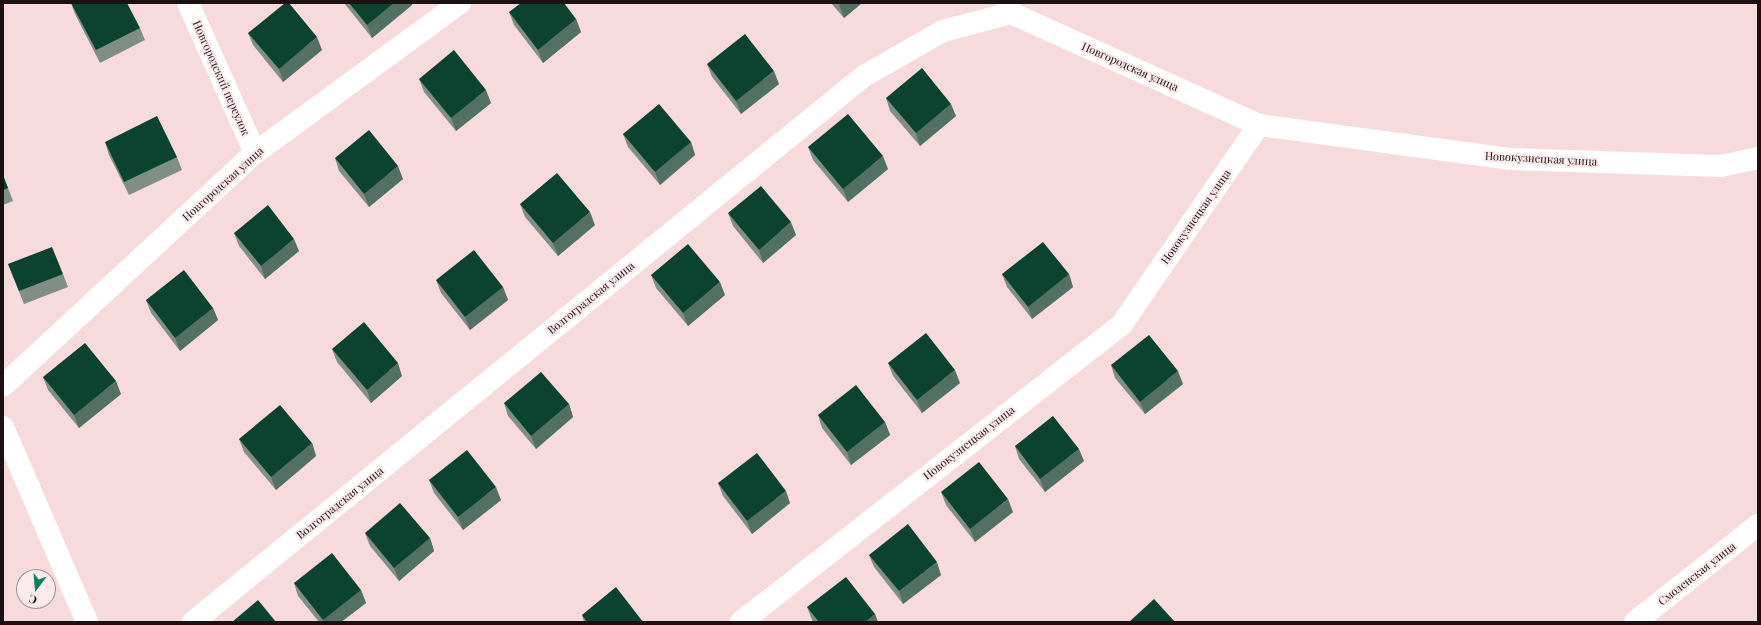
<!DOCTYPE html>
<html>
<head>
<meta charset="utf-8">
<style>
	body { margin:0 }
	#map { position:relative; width:1761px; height:625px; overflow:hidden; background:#f7dadc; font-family:"Playfair Display",serif }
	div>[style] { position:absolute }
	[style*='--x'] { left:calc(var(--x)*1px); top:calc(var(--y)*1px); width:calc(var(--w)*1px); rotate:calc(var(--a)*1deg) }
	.minor>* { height:22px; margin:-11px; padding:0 11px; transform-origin:11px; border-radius:11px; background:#fff }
	.wall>* { inset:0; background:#818e86 }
	.shaded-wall>* { inset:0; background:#527064 }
	.building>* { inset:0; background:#0b4230 }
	span { translate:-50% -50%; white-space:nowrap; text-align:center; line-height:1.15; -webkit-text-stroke:4px #fcebec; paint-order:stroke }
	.street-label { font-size:11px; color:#1b1112 }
	.frame { position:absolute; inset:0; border:4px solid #1b1112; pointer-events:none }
	.north { position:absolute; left:16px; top:569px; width:40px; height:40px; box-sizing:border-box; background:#fcebec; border:1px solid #a29495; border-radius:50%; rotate:196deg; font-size:11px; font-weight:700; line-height:16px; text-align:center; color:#1b1112 }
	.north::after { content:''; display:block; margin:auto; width:14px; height:18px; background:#09805e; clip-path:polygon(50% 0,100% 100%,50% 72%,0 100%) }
</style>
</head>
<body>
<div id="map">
	<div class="minor">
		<i style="--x:188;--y:3;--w:164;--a:65.9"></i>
		<i style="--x:1008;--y:3;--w:10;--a:73"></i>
		<i style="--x:1011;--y:13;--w:272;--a:24.3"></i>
		<i style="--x:1259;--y:125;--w:253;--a:7.7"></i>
		<i style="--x:1510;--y:159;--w:211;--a:1.9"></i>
		<i style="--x:1721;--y:166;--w:38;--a:-12"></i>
		<i style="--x:3;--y:386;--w:343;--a:-42.8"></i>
		<i style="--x:255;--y:153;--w:254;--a:-36.2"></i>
		<i style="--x:3;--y:427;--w:212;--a:66.7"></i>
		<i style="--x:193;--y:622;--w:865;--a:-39.14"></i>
		<i style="--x:864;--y:76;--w:91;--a:-29.7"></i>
		<i style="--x:943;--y:31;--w:70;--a:-14.8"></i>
		<i style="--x:741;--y:622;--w:484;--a:-38"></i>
		<i style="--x:1122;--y:324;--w:242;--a:-55.5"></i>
		<i style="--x:1635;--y:622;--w:157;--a:-38.3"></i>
	</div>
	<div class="wall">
		<i style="clip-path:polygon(71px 3px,140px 28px,145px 40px,100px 63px,75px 14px)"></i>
		<i style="clip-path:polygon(344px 3px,411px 3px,412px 5px,372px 38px)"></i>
		<i style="clip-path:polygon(831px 3px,862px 3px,844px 18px)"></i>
		<i style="clip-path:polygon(509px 12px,576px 19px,581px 32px,543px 63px,514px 25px)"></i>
		<i style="clip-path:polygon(248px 33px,322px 50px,283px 82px,253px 45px)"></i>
		<i style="clip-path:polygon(707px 64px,779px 84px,741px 114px,712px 77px)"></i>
		<i style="clip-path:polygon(419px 79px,491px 103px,456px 131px,424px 92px)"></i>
		<i style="clip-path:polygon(886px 98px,956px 116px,920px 146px,890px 111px)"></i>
		<i style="clip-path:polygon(623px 134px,691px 142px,695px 155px,660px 185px,628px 147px)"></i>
		<i style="clip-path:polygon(105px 142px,177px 157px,182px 170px,129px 195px,109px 155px)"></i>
		<i style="clip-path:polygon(808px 147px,888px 169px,848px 202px,813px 160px)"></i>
		<i style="clip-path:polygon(335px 158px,403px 179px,369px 207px,339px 171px)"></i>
		<i style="clip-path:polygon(3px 175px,13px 201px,3px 205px)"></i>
		<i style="clip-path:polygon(520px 204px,595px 225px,558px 256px,525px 217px)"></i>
		<i style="clip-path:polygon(728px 213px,796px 235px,763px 263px,733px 226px)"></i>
		<i style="clip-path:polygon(234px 233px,299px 251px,265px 279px,239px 246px)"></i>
		<i style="clip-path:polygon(8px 264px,63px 274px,68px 287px,24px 304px)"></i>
		<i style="clip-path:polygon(1002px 274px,1069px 274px,1073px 287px,1032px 319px,1007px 287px)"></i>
		<i style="clip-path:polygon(651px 275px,725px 295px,688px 326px,656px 288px)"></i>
		<i style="clip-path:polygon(436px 280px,503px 287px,508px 300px,470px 330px,441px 293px)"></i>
		<i style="clip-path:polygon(146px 300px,213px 308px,218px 320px,180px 351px,151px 313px)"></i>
		<i style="clip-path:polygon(332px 349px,402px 376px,371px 403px,337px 362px)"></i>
		<i style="clip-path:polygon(888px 363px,960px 383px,922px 413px,893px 376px)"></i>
		<i style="clip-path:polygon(1111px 365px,1183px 384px,1145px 414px,1115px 378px)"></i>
		<i style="clip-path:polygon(43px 377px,121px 394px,79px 428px,48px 390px)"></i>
		<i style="clip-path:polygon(504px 403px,569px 404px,573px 417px,536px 449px,508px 416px)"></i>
		<i style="clip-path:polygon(818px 415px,885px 422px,890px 435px,851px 465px,822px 428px)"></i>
		<i style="clip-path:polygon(239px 439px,312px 443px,316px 456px,276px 490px,244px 452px)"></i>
		<i style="clip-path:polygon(1015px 446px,1084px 461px,1045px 492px,1019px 459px)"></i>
		<i style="clip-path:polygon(429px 480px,501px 500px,463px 530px,434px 493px)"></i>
		<i style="clip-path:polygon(718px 483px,790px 503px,752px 534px,723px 496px)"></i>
		<i style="clip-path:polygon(941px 492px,1013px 512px,975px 542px,946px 505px)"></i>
		<i style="clip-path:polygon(365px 533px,430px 538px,434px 551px,399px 581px,370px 546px)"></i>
		<i style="clip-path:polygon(869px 555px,941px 575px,903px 604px,874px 567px)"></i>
		<i style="clip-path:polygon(294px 583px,361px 590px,366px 603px,341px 622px,319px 622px,298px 596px)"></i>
		<i style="clip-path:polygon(807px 607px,875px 614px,878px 622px,814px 622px,812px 620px)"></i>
		<i style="clip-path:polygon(582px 615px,643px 622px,584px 622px)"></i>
	</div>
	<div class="shaded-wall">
		<i style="clip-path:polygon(394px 3px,411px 3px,412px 5px,372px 38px,367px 25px)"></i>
		<i style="clip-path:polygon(841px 3px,862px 3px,844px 18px,839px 5px)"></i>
		<i style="clip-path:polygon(576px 19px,581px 32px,543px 63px,538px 50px)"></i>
		<i style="clip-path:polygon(317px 37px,322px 50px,283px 82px,279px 69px)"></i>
		<i style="clip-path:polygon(774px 71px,779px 84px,741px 114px,736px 101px)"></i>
		<i style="clip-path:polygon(486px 90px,491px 103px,456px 131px,451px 118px)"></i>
		<i style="clip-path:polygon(951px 104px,956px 116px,920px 146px,916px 133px)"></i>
		<i style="clip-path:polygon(691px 142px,695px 155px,660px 185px,655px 172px)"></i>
		<i style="clip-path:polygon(883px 156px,888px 169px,848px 202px,843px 189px)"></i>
		<i style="clip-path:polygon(398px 166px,403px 179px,369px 207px,364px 194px)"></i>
		<i style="clip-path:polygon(590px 212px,595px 225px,558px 256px,553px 243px)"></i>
		<i style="clip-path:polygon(791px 222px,796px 235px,763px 263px,759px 250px)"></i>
		<i style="clip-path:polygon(294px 239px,299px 251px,265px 279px,261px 266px)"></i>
		<i style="clip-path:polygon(1069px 274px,1073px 287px,1032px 319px,1028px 307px)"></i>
		<i style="clip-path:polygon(720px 282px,725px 295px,688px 326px,683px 313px)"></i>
		<i style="clip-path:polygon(503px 287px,508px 300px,470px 330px,465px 317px)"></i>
		<i style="clip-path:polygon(213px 308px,218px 320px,180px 351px,175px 338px)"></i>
		<i style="clip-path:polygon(398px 363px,402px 376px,371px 403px,367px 390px)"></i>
		<i style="clip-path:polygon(955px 370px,960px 383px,922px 413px,917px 400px)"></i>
		<i style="clip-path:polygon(1178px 371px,1183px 384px,1145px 414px,1140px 402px)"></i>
		<i style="clip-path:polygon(116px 381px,121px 394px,79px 428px,74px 415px)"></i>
		<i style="clip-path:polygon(569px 404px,573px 417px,536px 449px,531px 436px)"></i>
		<i style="clip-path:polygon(885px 422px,890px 435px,851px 465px,847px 452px)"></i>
		<i style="clip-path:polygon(312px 443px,316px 456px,276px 490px,271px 477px)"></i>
		<i style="clip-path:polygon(1079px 449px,1084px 461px,1045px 492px,1040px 479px)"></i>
		<i style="clip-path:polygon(496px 487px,501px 500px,463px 530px,458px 517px)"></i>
		<i style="clip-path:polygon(786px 491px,790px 503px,752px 534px,747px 521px)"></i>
		<i style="clip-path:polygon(1008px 499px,1013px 512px,975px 542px,970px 529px)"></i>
		<i style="clip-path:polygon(430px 538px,434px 551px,399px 581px,394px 568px)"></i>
		<i style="clip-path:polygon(937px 562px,941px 575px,903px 604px,899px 591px)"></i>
		<i style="clip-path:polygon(361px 590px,366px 603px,341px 622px,324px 622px,323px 620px)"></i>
		<i style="clip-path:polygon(875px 614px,878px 622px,865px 622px)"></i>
	</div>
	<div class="building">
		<i style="clip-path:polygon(71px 3px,127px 3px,140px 28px,96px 50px)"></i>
		<i style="clip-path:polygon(285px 3px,289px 3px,317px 37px,279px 69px,248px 33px)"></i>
		<i style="clip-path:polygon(349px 3px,394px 3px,367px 25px)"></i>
		<i style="clip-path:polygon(521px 3px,564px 3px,576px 19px,538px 50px,509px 12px)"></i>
		<i style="clip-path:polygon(745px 34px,774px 71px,736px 101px,707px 64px)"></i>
		<i style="clip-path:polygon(454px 50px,486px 90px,451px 118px,419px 79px)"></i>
		<i style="clip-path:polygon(922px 68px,951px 104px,916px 133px,886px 98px)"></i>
		<i style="clip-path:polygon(659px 104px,691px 142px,655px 172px,623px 134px)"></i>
		<i style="clip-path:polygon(848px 114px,883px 156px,843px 189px,808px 147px)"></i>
		<i style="clip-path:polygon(157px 116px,177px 157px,124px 182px,105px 142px)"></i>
		<i style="clip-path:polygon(369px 130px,398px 166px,364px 194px,335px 158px)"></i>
		<i style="clip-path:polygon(557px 173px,590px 212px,553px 243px,520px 204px)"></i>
		<i style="clip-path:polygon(3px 175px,8px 188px,3px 190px)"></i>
		<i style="clip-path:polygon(761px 186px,791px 222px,759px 250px,728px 213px)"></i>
		<i style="clip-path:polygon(268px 205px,294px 239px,261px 266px,234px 233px)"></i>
		<i style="clip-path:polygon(1043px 242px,1069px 274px,1028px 307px,1002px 274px)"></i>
		<i style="clip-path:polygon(688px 244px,720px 282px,683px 313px,651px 275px)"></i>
		<i style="clip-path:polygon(52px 247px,63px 274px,19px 291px,8px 264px)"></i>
		<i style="clip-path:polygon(474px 250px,503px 287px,465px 317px,436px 280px)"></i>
		<i style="clip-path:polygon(184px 270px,213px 308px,175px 338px,146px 300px)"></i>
		<i style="clip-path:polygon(364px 322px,398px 363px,367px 390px,332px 349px)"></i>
		<i style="clip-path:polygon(926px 333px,955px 370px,917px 400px,888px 363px)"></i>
		<i style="clip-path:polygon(1149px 335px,1178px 371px,1140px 402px,1111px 365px)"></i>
		<i style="clip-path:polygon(85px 343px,116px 381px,74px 415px,43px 377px)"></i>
		<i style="clip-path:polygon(541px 372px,569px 404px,531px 436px,504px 403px)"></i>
		<i style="clip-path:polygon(856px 385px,885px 422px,847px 452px,818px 415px)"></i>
		<i style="clip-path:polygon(280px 405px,312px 443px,271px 477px,239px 439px)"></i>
		<i style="clip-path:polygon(1053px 416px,1079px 449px,1040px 479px,1015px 446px)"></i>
		<i style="clip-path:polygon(467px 450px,496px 487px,458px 517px,429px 480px)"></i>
		<i style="clip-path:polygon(757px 453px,786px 491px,747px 521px,718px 483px)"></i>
		<i style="clip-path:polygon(979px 462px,1008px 499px,970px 529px,941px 492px)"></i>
		<i style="clip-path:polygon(400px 503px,430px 538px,394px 568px,365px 533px)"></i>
		<i style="clip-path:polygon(908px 524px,937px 562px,899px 591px,869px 555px)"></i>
		<i style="clip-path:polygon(332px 553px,361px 590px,323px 620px,294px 583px)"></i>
		<i style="clip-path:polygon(846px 577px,875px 614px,865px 622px,819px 622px,807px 607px)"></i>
		<i style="clip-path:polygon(616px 587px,643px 622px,587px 622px,582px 615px)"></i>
		<i style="clip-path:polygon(1154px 599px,1175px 622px,1129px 622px)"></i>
		<i style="clip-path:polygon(258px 600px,276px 622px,232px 622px)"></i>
	</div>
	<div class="street-label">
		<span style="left:1130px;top:67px;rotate:24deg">Новгородская улица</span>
		<span style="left:221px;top:78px;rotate:66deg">Новгородский переулок</span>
		<span style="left:1541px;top:159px;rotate:3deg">Новокузнецкая улица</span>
		<span style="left:223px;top:184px;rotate:-42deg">Новгородская улица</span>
		<span style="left:1196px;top:217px;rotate:-55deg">Новокузнецкая улица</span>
		<span style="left:591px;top:298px;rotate:-39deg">Волгоградская улица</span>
		<span style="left:969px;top:443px;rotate:-38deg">Новокузнецкая улица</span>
		<span style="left:340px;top:503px;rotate:-39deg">Волгоградская улица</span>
		<span style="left:1697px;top:574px;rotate:-38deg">Смоленская улица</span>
	</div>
	<div class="frame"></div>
	<div class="north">С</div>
</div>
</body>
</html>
